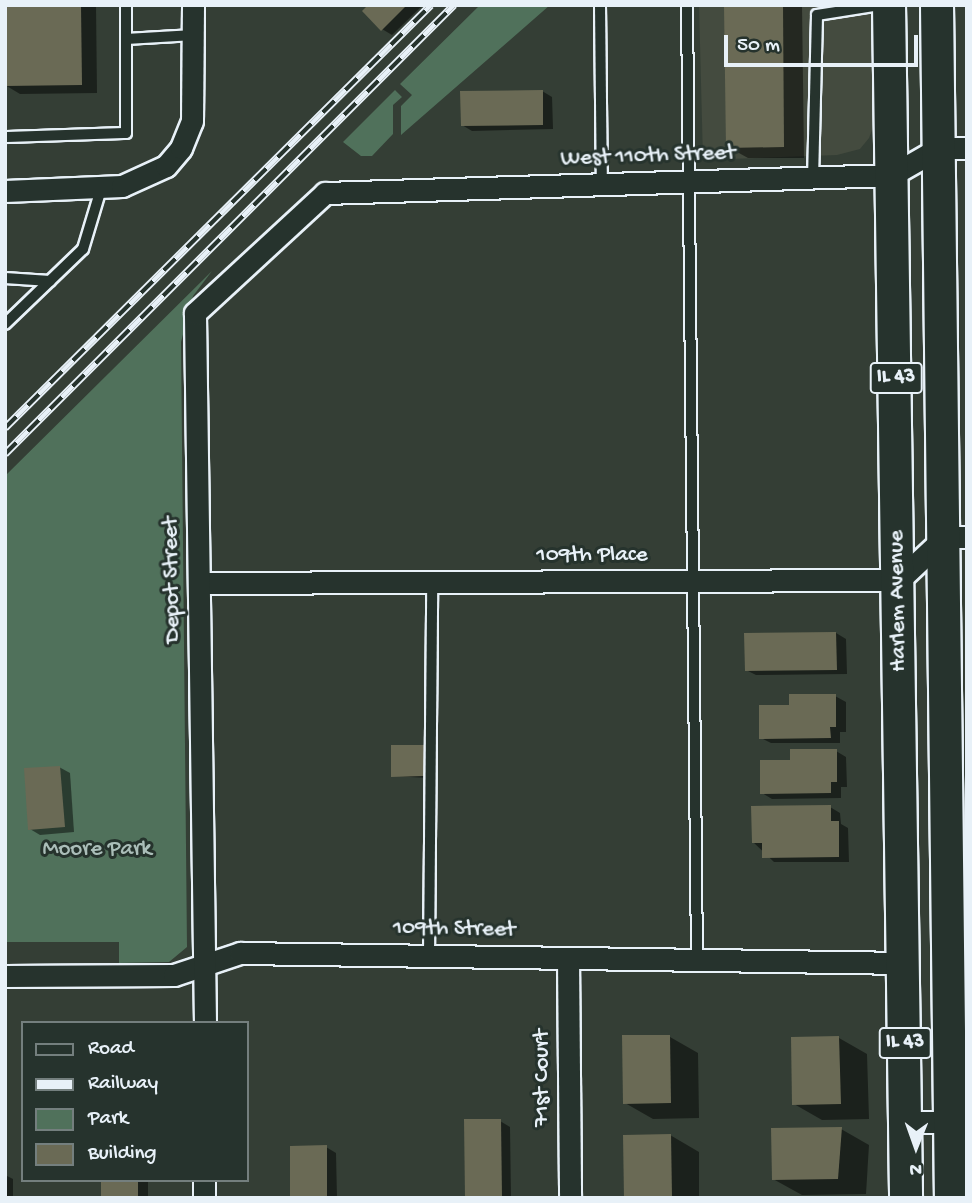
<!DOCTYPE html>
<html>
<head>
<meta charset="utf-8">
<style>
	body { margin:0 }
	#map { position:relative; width:972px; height:1203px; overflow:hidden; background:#343e35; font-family:"Gochi Hand",sans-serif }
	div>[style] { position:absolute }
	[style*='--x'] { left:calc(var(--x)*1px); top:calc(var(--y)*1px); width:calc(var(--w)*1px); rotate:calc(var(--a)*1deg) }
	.built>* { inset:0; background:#444b3f }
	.green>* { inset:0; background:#50715b }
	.shadow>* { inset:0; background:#0007 }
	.building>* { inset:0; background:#6a6a55 }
	.roads { filter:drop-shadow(2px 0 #e8f1f8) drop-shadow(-2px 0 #e8f1f8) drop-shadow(0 2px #e8f1f8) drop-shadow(0 -2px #e8f1f8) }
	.lane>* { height:10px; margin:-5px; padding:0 5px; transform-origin:5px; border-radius:5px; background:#26332d }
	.street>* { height:21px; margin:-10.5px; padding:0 10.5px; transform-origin:10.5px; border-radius:10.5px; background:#26332d }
	.primary>* { height:32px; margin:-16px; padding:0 16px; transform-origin:16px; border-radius:16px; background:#26332d }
	.rail>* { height:8px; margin-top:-4px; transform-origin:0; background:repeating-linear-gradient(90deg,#26332d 0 16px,#e8f1f8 0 32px); box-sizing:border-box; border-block:2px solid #e8f1f8 }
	span { translate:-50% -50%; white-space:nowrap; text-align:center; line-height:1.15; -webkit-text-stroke:6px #26332d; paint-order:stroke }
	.shield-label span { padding:2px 5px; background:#26332d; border:2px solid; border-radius:5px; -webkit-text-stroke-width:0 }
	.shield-label { font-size:21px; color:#e8f1f8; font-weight:700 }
	.street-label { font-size:23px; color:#e8f1f8 }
	.park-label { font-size:23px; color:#abbeb9 }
	.frame { position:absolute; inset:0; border:7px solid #e8f1f8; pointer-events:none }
	.legend { position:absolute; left:21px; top:1021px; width:228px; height:161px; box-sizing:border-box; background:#26332d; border:2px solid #747f7e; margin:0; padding:9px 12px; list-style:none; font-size:21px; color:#e8f1f8 }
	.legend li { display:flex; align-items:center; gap:14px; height:35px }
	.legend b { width:35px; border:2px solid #747f7e }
	.north { position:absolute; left:881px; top:1112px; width:70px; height:70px; -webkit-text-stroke:5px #26332d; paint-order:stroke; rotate:181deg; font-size:19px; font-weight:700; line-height:28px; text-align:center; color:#e8f1f8 }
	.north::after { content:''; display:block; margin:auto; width:24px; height:32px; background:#e8f1f8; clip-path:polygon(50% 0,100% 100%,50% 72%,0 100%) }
	.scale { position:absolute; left:724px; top:35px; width:194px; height:32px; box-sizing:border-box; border:4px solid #e8f1f8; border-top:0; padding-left:9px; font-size:21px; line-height:24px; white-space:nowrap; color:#e8f1f8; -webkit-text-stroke:5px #26332d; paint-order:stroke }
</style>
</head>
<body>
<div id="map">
	<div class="built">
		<i style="clip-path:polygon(699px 5px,873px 5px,875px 122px,869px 138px,860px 149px,837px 155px,703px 160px)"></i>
	</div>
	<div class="green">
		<i style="clip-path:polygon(480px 5px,550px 5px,401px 135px,401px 106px,412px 95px,400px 84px)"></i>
		<i style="clip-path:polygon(395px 90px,402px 97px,393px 105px,393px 134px,372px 156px,361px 156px,343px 142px)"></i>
		<i style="clip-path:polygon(212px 271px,193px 296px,181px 342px,187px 947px,169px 962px,119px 963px,119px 942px,5px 942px,5px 476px)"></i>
	</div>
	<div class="shadow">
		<i style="clip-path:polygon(5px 5px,96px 5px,97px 93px,20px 94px,5px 85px)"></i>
		<i style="clip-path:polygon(371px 5px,423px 5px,392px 35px,382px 29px)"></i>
		<i style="clip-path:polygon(726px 5px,802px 5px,804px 158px,748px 158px,728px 147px)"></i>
		<i style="clip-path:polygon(542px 91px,552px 97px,553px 129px,472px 131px,462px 125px)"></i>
		<i style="clip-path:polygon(836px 633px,846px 639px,847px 674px,756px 675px,746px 670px)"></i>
		<i style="clip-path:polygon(835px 696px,846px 702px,846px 732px,840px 732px,840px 743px,771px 743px,761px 738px,791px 707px)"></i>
		<i style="clip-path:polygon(424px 746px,428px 749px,428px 778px,393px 776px)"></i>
		<i style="clip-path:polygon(836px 751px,846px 757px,847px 787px,841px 787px,841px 798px,772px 799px,762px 793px,791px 761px)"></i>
		<i style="clip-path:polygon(59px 767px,70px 773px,74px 832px,40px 835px,30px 829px)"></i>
		<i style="clip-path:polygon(830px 807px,840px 813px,841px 824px,848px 828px,849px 862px,774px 862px,753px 842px)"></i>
		<i style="clip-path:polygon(670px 1037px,698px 1053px,699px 1118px,653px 1119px,625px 1103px)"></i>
		<i style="clip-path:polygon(839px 1038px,867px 1054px,869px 1119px,822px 1120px,794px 1104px)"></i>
		<i style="clip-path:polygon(500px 1121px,510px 1127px,511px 1198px,467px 1198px)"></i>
		<i style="clip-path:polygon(841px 1129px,869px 1145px,866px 1194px,802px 1195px,773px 1179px)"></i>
		<i style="clip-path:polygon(670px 1135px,699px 1152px,699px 1198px,625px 1198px)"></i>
		<i style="clip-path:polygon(326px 1147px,336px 1153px,337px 1198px,292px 1198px)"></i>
		<i style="clip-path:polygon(5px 1175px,13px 1179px,13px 1198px,5px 1198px)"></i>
		<i style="clip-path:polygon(103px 1180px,148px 1180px,148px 1198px,103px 1198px)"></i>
	</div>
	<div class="building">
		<i style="clip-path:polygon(5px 5px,81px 5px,82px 85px,5px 86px)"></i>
		<i style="clip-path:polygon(368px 5px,407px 5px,381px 31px,362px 11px)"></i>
		<i style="clip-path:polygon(724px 5px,783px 5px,784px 147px,726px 148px)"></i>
		<i style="clip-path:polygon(543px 90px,543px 125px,461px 126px,460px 91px)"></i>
		<i style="clip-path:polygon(836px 632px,837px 670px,745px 671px,744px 633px)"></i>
		<i style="clip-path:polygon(789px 694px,836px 694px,836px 727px,830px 727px,831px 738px,759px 739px,759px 705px,789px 705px)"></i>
		<i style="clip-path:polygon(391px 745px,424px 745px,424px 776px,391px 777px)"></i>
		<i style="clip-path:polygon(790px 749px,837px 749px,837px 782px,831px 782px,831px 793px,760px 794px,760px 760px,790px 760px)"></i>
		<i style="clip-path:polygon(60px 766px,65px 827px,28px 830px,24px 768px)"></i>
		<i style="clip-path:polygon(831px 805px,831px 821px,839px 821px,839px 857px,762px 858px,762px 843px,752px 843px,751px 806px)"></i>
		<i style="clip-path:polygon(622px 1035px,670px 1035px,671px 1103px,623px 1104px)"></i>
		<i style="clip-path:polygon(839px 1036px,841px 1104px,792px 1105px,791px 1037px)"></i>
		<i style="clip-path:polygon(464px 1119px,501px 1119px,502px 1198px,465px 1198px)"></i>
		<i style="clip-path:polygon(842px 1127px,838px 1179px,772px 1180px,771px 1128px)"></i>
		<i style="clip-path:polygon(671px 1134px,672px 1198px,624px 1198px,623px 1135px)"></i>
		<i style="clip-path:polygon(327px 1145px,327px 1198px,290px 1198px,290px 1146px)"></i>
		<i style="clip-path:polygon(101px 1180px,138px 1180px,138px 1198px,101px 1198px)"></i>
	</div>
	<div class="roads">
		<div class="lane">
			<i style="--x:126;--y:5;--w:34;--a:90"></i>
			<i style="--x:126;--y:39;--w:68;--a:-3.4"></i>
			<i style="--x:600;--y:5;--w:180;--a:89.4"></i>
			<i style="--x:687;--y:5;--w:955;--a:89.4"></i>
			<i style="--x:5;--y:137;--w:121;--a:-1.9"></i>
			<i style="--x:126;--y:133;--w:94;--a:-90"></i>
			<i style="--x:813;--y:179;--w:164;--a:-88.6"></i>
			<i style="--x:817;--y:15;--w:65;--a:-8.9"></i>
			<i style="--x:5;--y:278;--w:45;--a:3.8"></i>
			<i style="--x:5;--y:324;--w:108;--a:-43.9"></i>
			<i style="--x:83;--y:249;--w:63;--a:-73.3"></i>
			<i style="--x:429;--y:956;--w:374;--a:-89.5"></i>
		</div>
		<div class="street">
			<i style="--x:5;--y:191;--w:117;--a:-2.4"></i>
			<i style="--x:122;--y:186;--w:48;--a:-24.4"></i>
			<i style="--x:166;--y:166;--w:23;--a:-50"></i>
			<i style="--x:181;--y:148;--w:29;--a:-68"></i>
			<i style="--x:192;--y:121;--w:116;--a:-89.5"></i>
			<i style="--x:200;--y:583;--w:699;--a:-0.25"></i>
			<i style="--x:899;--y:580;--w:63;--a:-43.1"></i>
			<i style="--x:945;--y:537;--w:22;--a:0"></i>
			<i style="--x:568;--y:958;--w:240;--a:89.5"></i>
			<i style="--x:5;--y:976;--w:169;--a:-0.3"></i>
			<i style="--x:174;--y:975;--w:70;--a:-18.4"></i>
			<i style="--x:240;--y:953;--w:665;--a:0.86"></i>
			<i style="--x:205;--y:1023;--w:710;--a:-90.81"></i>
			<i style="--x:195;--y:313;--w:177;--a:-42.7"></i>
			<i style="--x:325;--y:193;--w:567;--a:-1.82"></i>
			<i style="--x:892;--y:175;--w:54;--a:-29.9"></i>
			<i style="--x:939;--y:148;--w:28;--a:0"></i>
			<i style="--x:905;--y:1122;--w:62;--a:0"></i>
			<i style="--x:204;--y:1198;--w:18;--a:-90"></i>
		</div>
		<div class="primary">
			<i style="--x:889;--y:5;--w:1193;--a:89.18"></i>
			<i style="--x:937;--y:5;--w:1193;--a:89.33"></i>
		</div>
	</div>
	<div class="rail">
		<i style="--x:5;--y:428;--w:600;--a:-44.8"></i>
		<i style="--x:5;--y:454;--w:635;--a:-45"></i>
	</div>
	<div class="shield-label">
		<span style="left:896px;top:378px">IL 43</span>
		<span style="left:905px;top:1043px">IL 43</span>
	</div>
	<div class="street-label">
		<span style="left:648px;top:157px;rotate:-2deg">West 110th Street</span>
		<span style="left:592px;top:556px">109th Place</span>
		<span style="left:173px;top:580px;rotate:-91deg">Depot Street</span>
		<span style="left:899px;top:601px;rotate:-91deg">Harlem Avenue</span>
		<span style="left:454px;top:930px;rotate:1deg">109th Street</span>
		<span style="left:543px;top:1078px;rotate:-90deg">71st Court</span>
	</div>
	<div class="park-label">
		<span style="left:97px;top:850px">Moore Park</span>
	</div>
	<div class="frame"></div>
	<ul class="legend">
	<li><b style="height:9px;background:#26332d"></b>Road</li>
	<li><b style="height:9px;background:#e8f1f8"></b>Railway</li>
	<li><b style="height:19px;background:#50715b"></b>Park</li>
	<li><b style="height:19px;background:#6a6a55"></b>Building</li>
	</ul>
	<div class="north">N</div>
	<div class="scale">50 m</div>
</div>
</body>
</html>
